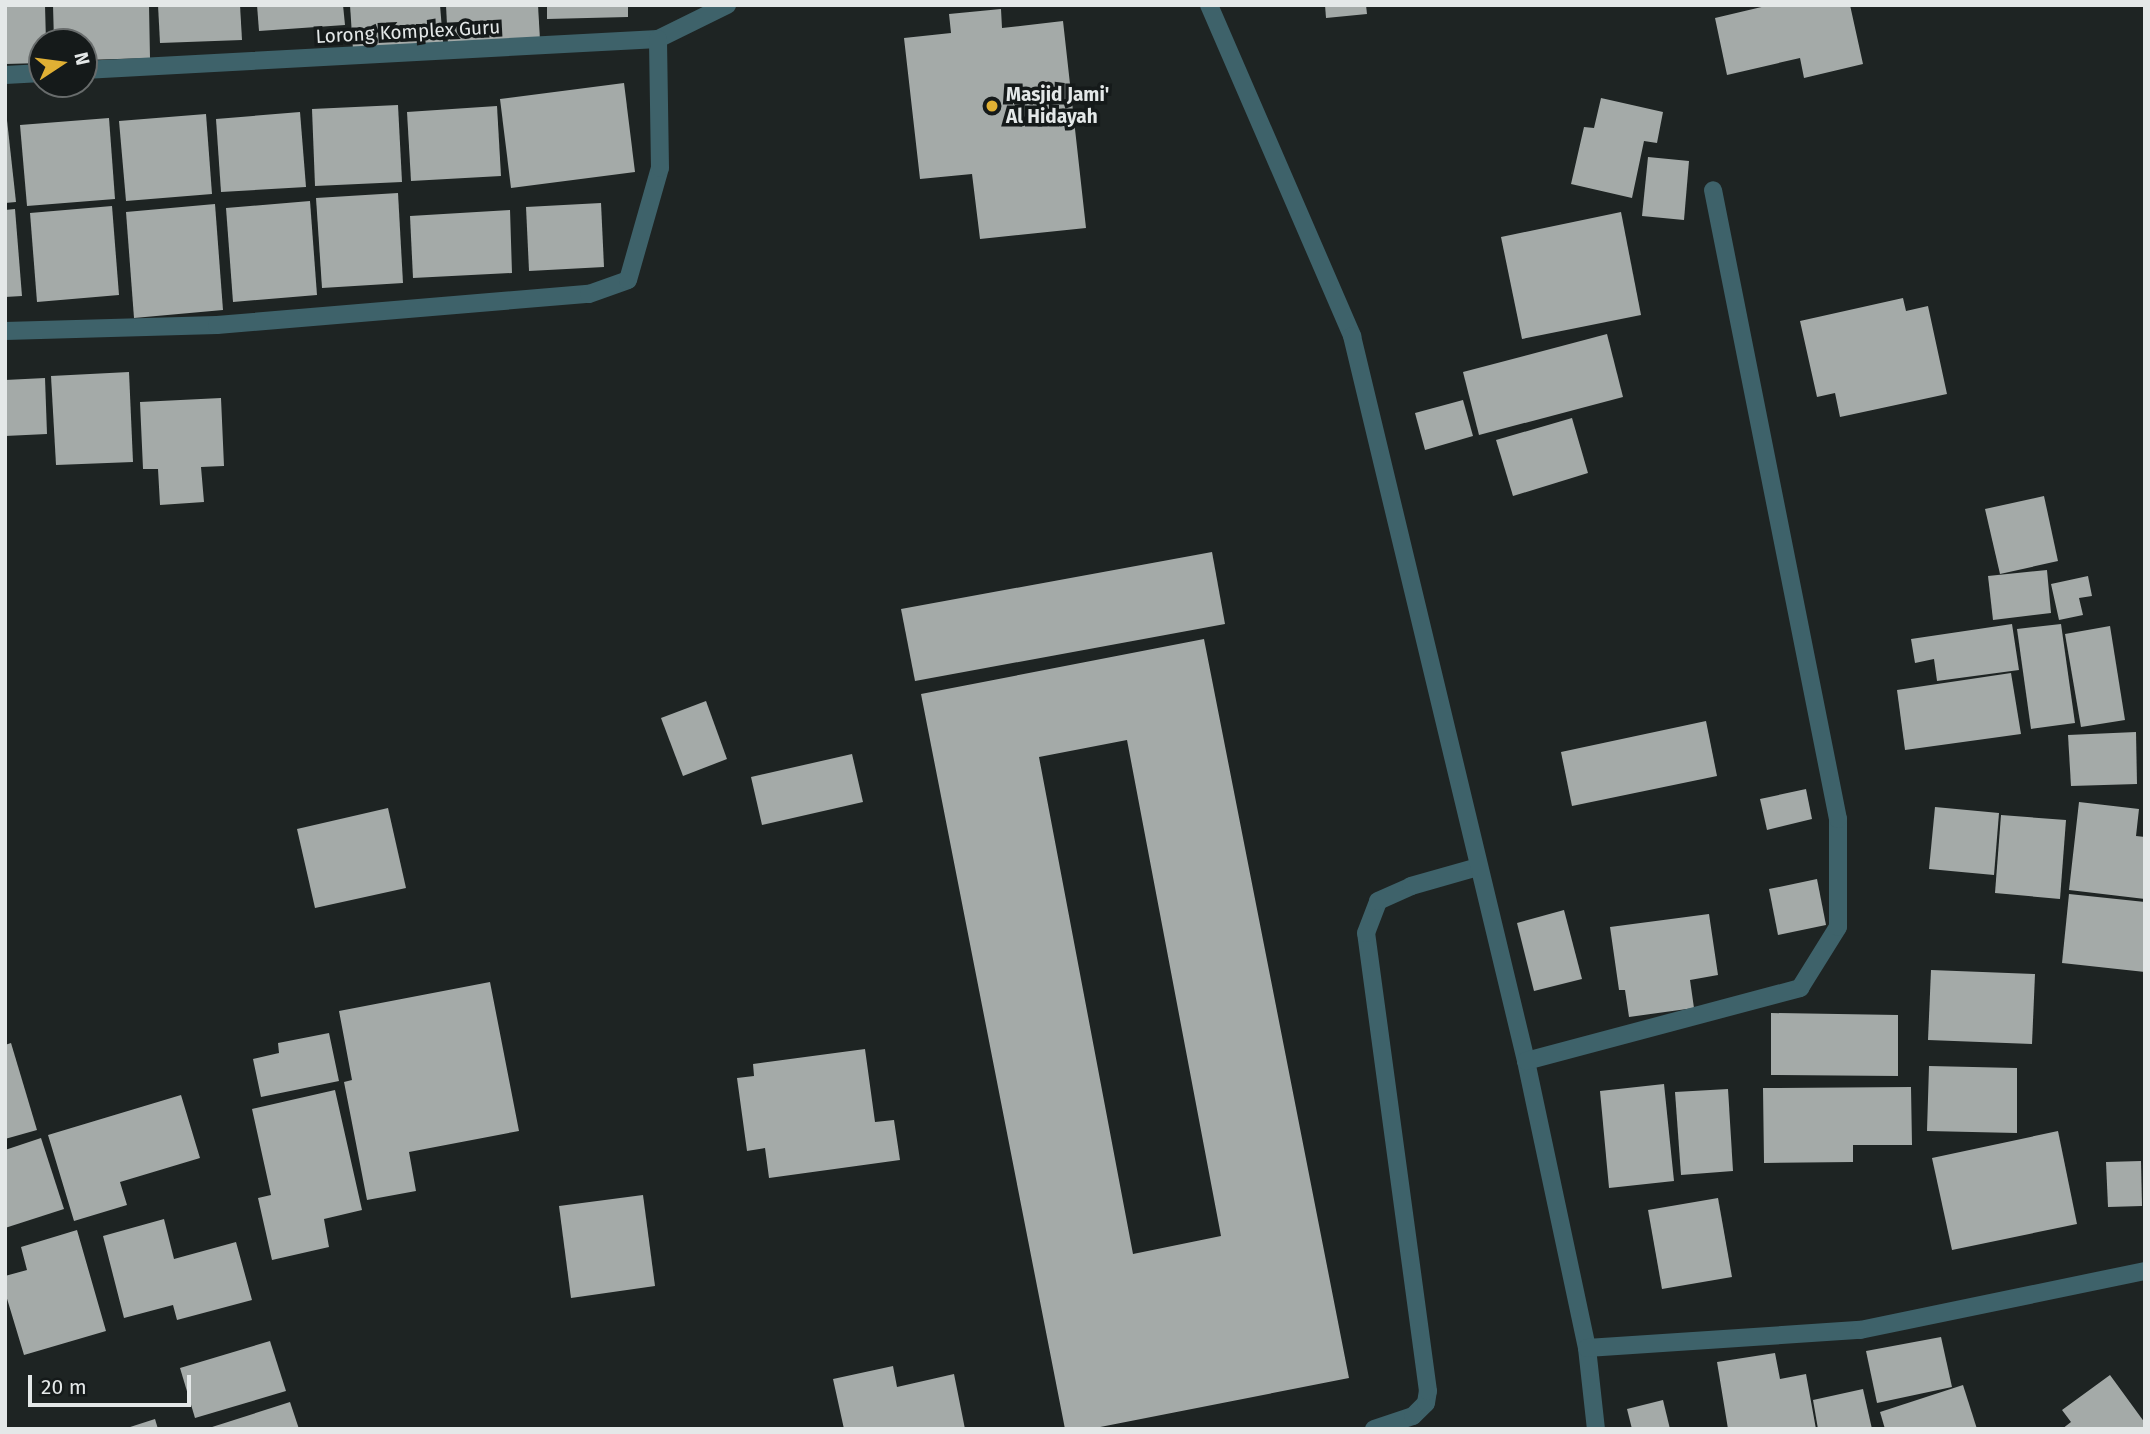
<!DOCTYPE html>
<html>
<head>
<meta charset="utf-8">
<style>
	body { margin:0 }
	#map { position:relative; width:2150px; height:1434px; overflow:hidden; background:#1e2423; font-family:"Fira Sans",sans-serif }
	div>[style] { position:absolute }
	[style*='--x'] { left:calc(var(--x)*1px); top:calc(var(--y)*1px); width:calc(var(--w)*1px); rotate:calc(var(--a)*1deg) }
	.building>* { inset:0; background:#a4aaa8 }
	.service>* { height:18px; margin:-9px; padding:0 9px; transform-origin:9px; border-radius:9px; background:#3e626a }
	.minor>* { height:18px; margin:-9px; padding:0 9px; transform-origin:9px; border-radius:9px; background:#3e626a }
	.dots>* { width:19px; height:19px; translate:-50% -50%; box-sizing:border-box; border:4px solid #151a1a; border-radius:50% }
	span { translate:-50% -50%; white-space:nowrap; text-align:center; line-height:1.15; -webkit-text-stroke:7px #151a1a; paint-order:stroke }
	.street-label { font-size:19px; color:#e4e8e8 }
	.poi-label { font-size:19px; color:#e4e8e8; font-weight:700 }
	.left { translate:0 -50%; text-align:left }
	.frame { position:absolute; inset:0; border:7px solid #e4e8e8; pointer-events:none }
	.north { position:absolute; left:28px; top:28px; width:70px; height:70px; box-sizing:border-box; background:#151a1a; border:2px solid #686c6c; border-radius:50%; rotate:77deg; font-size:19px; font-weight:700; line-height:28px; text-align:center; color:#e4e8e8 }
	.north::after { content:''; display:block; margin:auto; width:24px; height:32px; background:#e0b034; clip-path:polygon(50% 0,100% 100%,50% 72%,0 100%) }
	.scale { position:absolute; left:28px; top:1375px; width:163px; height:32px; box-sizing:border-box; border:4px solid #e4e8e8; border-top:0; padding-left:9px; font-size:21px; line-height:24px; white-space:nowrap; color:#e4e8e8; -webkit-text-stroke:5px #151a1a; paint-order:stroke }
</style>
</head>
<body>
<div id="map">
	<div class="building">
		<i style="clip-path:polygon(5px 5px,45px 5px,46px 42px,42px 42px,42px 63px,5px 64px)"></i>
		<i style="clip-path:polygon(53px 5px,149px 5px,150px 58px,84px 60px,84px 42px,54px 42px)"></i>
		<i style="clip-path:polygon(158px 5px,240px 5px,242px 40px,160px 43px)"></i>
		<i style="clip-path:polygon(257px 5px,343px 5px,345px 25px,259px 31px)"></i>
		<i style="clip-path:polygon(350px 5px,440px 5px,443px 42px,353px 50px)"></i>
		<i style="clip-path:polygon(446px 5px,538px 5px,540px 40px,448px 45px)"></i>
		<i style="clip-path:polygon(547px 5px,628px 5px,628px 17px,547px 19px)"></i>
		<i style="clip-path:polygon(1325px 5px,1366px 5px,1367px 14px,1326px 18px)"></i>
		<i style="clip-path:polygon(1770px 5px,1850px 5px,1863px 64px,1804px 78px,1800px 58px,1727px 75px,1715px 18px)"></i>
		<i style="clip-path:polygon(1001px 9px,1002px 28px,1063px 21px,1086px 228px,980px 239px,972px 174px,920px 179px,904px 38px,951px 33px,949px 14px)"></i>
		<i style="clip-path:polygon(624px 83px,635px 172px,511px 188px,500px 99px)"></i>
		<i style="clip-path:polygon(1601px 98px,1663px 112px,1657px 143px,1644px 141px,1632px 198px,1571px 184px,1584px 127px,1594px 128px)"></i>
		<i style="clip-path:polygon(5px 102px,16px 202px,5px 203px)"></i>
		<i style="clip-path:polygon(398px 105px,402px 182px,315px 186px,312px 109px)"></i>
		<i style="clip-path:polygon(497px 106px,501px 176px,411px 181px,407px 112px)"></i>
		<i style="clip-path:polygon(300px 112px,306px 187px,221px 192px,216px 119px)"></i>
		<i style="clip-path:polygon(206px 114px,212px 194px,126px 201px,119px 121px)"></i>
		<i style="clip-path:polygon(109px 118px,115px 199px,27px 206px,20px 125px)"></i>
		<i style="clip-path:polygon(1648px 157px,1689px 161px,1684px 220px,1642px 216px)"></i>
		<i style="clip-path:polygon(398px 193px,403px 283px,322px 288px,316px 198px)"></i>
		<i style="clip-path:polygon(310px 201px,317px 295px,233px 302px,226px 208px)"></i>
		<i style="clip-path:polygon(601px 203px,604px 267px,529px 271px,526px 207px)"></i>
		<i style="clip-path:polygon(215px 204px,223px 310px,134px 318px,126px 212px)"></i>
		<i style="clip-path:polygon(112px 206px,119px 295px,37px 302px,30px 213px)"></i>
		<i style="clip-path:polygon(15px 209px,22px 296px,5px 297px,5px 210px)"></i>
		<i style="clip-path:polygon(510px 210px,512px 273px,413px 278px,410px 216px)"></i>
		<i style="clip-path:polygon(1621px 212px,1641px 315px,1522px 339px,1501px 237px)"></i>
		<i style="clip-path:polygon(1903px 298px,1906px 311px,1928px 306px,1947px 394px,1840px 417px,1835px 393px,1817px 397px,1800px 321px)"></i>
		<i style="clip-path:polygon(1607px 334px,1623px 397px,1479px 435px,1463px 372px)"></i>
		<i style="clip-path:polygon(129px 372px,133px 462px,56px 465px,51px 376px)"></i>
		<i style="clip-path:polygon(45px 378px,47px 434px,5px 436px,5px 380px)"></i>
		<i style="clip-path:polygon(221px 398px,224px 466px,201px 467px,204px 502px,160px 505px,158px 469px,143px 469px,140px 402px)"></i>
		<i style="clip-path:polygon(1463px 400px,1473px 436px,1425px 450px,1415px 413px)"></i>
		<i style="clip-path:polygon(1572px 418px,1588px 473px,1513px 496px,1496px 440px)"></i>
		<i style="clip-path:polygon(2044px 496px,2058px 561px,2000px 574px,1985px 509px)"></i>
		<i style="clip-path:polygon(1212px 552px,1225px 624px,915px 681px,901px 609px)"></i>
		<i style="clip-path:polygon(2047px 570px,2051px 613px,1993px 620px,1988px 576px)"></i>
		<i style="clip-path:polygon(2088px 576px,2092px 596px,2079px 598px,2083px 615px,2059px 620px,2051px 584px)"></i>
		<i style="clip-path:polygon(2012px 624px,2019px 670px,1937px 681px,1934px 659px,1915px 663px,1911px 639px)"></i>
		<i style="clip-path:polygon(2061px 624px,2075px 723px,2031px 729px,2017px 629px)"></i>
		<i style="clip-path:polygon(2110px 626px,2125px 720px,2081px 727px,2065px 634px)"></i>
		<i style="clip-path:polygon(evenodd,1204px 639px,1349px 1378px,1090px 1429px,1065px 1429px,921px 694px,1204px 639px,1127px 740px,1221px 1236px,1133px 1254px,1039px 757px,1127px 740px)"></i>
		<i style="clip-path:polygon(2011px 673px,2021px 734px,1905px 750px,1897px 690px)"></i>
		<i style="clip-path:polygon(706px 701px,727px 759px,683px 776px,661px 718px)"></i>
		<i style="clip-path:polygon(1706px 721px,1717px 776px,1572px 806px,1561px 752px)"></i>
		<i style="clip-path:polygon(2136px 732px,2137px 784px,2071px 786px,2068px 735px)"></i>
		<i style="clip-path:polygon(852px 754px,863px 802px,762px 825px,751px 777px)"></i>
		<i style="clip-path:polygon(1806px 789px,1812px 819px,1767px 830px,1760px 799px)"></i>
		<i style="clip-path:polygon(2079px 802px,2139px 809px,2136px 836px,2145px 837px,2145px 899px,2069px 890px)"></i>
		<i style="clip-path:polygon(1935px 807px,1999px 813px,1994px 875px,1929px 869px)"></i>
		<i style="clip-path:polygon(388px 808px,406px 888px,315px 908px,297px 829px)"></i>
		<i style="clip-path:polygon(2001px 815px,2066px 820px,2060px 899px,1995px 893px)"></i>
		<i style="clip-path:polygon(1817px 879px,1826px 925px,1778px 935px,1769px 889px)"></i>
		<i style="clip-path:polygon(2069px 894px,2145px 902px,2145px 972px,2062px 963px)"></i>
		<i style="clip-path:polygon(1564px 910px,1582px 979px,1534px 991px,1517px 923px)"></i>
		<i style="clip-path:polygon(1709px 914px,1718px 975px,1690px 980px,1694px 1008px,1629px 1017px,1625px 990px,1619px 990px,1610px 927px)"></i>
		<i style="clip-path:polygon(1931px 970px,2035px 974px,2032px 1044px,1928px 1040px)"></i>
		<i style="clip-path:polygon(490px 982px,519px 1131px,409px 1152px,416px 1191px,367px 1200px,344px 1082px,352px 1080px,339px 1011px)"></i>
		<i style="clip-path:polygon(1771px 1013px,1898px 1015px,1898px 1076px,1771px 1075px)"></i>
		<i style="clip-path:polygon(329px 1033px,339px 1081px,261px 1097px,253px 1059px,279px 1053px,278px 1043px)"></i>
		<i style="clip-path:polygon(11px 1043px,37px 1130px,5px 1139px,5px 1045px)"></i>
		<i style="clip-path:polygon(865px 1049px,875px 1122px,894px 1120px,900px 1160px,769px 1178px,765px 1148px,747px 1151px,737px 1078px,754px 1076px,753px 1064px)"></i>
		<i style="clip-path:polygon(1929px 1066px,2017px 1068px,2017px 1133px,1927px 1131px)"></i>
		<i style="clip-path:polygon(1664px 1084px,1674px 1181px,1609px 1188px,1600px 1091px)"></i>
		<i style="clip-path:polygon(1911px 1087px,1912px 1145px,1853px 1145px,1853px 1162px,1764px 1163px,1763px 1088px)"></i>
		<i style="clip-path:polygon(1728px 1089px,1733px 1171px,1681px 1175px,1675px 1092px)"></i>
		<i style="clip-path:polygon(335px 1090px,362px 1210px,324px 1219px,329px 1247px,272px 1260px,258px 1198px,271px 1195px,252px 1109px)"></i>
		<i style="clip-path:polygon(181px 1095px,200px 1158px,120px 1182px,127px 1205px,74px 1221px,48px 1135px)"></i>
		<i style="clip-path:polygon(2058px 1131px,2077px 1224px,1952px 1250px,1932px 1158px)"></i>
		<i style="clip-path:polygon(41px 1138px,64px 1209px,5px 1228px,5px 1150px)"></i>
		<i style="clip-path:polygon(2141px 1161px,2142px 1206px,2108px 1207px,2106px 1162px)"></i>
		<i style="clip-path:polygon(643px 1195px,655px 1286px,571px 1298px,559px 1206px)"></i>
		<i style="clip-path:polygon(1718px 1198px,1732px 1277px,1662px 1289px,1648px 1210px)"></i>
		<i style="clip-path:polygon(164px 1219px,174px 1259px,236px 1242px,252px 1300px,177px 1320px,173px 1305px,124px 1318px,103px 1236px)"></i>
		<i style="clip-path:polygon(77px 1230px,106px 1331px,24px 1355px,5px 1292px,5px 1276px,27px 1270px,21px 1247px)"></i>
		<i style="clip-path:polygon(1941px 1337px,1952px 1387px,1877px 1403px,1866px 1351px)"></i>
		<i style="clip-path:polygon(270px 1341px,286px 1391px,195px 1418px,180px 1368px)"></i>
		<i style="clip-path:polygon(1775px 1353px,1780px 1379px,1806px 1374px,1816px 1429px,1728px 1429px,1717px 1362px)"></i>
		<i style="clip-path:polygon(893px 1366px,897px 1387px,954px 1374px,965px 1429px,844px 1429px,833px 1379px)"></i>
		<i style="clip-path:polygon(2110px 1375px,2145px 1423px,2145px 1429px,2062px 1429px,2071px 1422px,2062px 1410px)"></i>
		<i style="clip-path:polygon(1963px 1385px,1977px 1429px,1885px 1429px,1880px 1412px)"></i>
		<i style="clip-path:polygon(1863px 1389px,1872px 1429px,1818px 1429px,1813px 1400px)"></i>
		<i style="clip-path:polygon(1663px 1400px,1670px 1429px,1632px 1429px,1627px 1409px)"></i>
		<i style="clip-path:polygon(290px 1402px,299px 1429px,209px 1429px,209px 1428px)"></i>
		<i style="clip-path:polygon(155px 1419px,158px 1429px,127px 1429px,127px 1428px)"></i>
	</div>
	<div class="service">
		<i style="--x:1374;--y:1429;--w:41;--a:-18.4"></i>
		<i style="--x:1413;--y:1416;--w:18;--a:-45"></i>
		<i style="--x:1426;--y:1403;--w:12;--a:-81"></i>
		<i style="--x:1428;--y:1391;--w:462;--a:-97.7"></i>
		<i style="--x:1366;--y:933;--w:34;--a:-69"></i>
		<i style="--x:1378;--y:901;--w:36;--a:-24"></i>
		<i style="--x:1411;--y:886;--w:70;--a:-15.8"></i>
	</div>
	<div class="minor">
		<i style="--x:1209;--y:5;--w:361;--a:66.6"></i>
		<i style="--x:1352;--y:336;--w:746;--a:76.5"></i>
		<i style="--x:1526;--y:1061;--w:293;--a:78"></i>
		<i style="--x:1587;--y:1348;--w:81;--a:83.7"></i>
		<i style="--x:84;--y:70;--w:575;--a:-3.09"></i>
		<i style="--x:658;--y:39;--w:77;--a:-26.2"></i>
		<i style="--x:5;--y:75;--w:37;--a:-3"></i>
		<i style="--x:5;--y:331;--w:212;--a:-1.6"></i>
		<i style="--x:217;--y:325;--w:373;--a:-4.8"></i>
		<i style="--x:589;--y:294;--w:41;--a:-19.7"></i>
		<i style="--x:628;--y:280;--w:116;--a:-74.1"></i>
		<i style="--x:660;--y:168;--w:129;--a:-90.9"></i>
		<i style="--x:1526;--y:1061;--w:284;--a:-14.9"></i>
		<i style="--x:1800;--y:988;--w:72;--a:-58.1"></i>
		<i style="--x:1838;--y:927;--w:108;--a:-90"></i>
		<i style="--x:1838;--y:819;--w:641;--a:-101.24"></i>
		<i style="--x:1587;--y:1348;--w:274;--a:-3.8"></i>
		<i style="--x:1860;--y:1330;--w:291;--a:-11.7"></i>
	</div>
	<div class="dots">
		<i style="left:992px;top:106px;background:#e0b034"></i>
	</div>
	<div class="street-label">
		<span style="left:408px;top:32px;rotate:-3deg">Lorong Komplex Guru</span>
	</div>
	<div class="poi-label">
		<span class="left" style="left:1006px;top:106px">Masjid Jami'<br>Al Hidayah</span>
	</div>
	<div class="frame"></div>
	<div class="north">N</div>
	<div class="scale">20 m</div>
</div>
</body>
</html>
